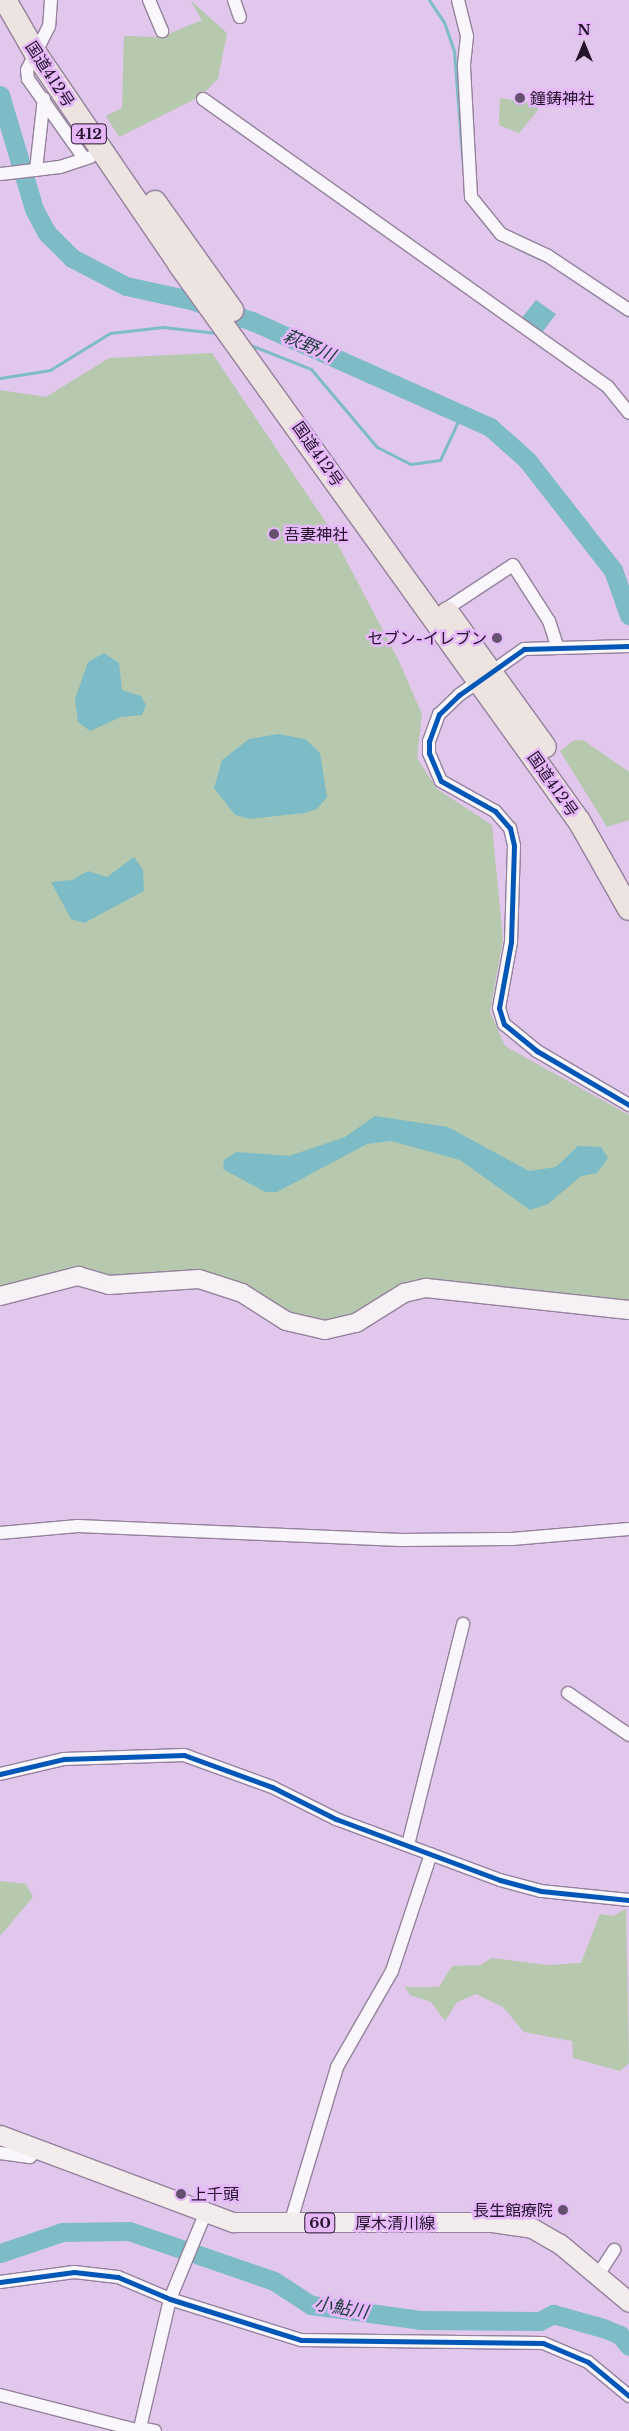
<!DOCTYPE html>
<html>
<head>
<meta charset="utf-8">
<style>
	body { margin:0 }
	#map { position:relative; width:629px; height:2431px; overflow:hidden; background:#e0c7eb; font-family:"Libre Baskerville","Noto Sans JP",serif }
	div>[style] { position:absolute }
	[style*='--x'] { left:calc(var(--x)*1px); top:calc(var(--y)*1px); width:calc(var(--w)*1px); rotate:calc(var(--a)*1deg) }
	.green>* { inset:0; background:#b6c8ad }
	.water>* { inset:0; background:#7dbcc7 }
	.stream>* { height:3px; margin:-1.5px; padding:0 1.5px; transform-origin:1.5px; border-radius:1.5px; background:#7dbcc7 }
	.river>* { height:19px; margin:-9.5px; padding:0 9.5px; transform-origin:9.5px; border-radius:9.5px; background:#7dbcc7 }
	.roads { filter:drop-shadow(1px 0 #94819c) drop-shadow(-1px 0 #94819c) drop-shadow(0 1px #94819c) drop-shadow(0 -1px #94819c) }
	.street>* { height:12px; margin:-6px; padding:0 6px; transform-origin:6px; border-radius:6px; background:#faf7fc }
	.secondary>* { height:18px; margin:-9px; padding:0 9px; transform-origin:9px; border-radius:9px; background:#f6f1f4 }
	.primary>* { height:19px; margin:-9.5px; padding:0 9.5px; transform-origin:9.5px; border-radius:9.5px; background:#f3ecec }
	.highway>* { height:22px; margin:-11px; padding:0 11px; transform-origin:11px; border-radius:11px; background:#ede4e2 }
	.cycleway>* { height:5px; margin:-2.5px; padding:0 2.5px; transform-origin:2.5px; border-radius:2.5px; background:#0057b8 }
	.dots>* { width:14px; height:14px; translate:-50% -50%; box-sizing:border-box; border:2px solid #e6b8fa; border-radius:50% }
	span { translate:-50% -50%; white-space:nowrap; text-align:center; line-height:1.15; -webkit-text-stroke:5px #e6b8fa; paint-order:stroke }
	.shield-label span { padding:1px 4px; background:#e6b8fa; border:1px solid; border-radius:4px; -webkit-text-stroke-width:0 }
	.shield-label { font-size:15px; color:#23122a; font-weight:700 }
	.street-label { font-size:16px; color:#23122a }
	.poi-label { font-size:16px; color:#23122a }
	.left { translate:0 -50%; text-align:left }
	.right { translate:-100% -50%; text-align:right }
	.water-label { font-size:18px; color:#1c3b3b; font-style:italic }
	.north { position:absolute; left:559px; top:20px; width:50px; height:50px; -webkit-text-stroke:4px #e6b8fa; paint-order:stroke; rotate:0deg; font-size:14px; font-weight:700; line-height:20px; text-align:center; color:#23122a }
	.north::after { content:''; display:block; margin:auto; width:18px; height:22px; background:#23122a; clip-path:polygon(50% 0,100% 100%,50% 72%,0 100%) }
</style>
</head>
<body>
<div id="map">
	<div class="green">
		<i style="clip-path:polygon(190px 0,227px 33px,218px 79px,201px 96px,119px 137px,106px 116px,122px 108px,124px 36px,161px 37px,202px 20px)"></i>
		<i style="clip-path:polygon(500px 98px,537px 104px,538px 110px,519px 133px,499px 125px)"></i>
		<i style="clip-path:polygon(212px 353px,327px 524px,398px 659px,422px 714px,417px 758px,437px 789px,492px 825px,503px 940px,490px 1012px,505px 1046px,629px 1115px,629px 1304px,428px 1281px,359px 1314px,330px 1322px,308px 1322px,197px 1272px,118px 1278px,71px 1267px,0 1289px,0 390px,46px 397px,109px 358px)"></i>
		<i style="clip-path:polygon(583px 740px,629px 772px,629px 820px,607px 827px,560px 751px,573px 741px)"></i>
		<i style="clip-path:polygon(0 1881px,26px 1884px,33px 1897px,0 1936px)"></i>
		<i style="clip-path:polygon(626px 1909px,629px 2063px,620px 2071px,573px 2058px,572px 2041px,524px 2032px,503px 2007px,476px 1994px,457px 2002px,445px 2021px,431px 2002px,410px 1995px,405px 1987px,439px 1987px,452px 1966px,481px 1965px,491px 1958px,548px 1965px,581px 1963px,600px 1914px,613px 1916px)"></i>
	</div>
	<div class="water">
		<i style="clip-path:polygon(536px 300px,556px 314px,541px 334px,521px 319px)"></i>
		<i style="clip-path:polygon(104px 653px,119px 663px,122px 690px,141px 696px,146px 705px,142px 715px,121px 717px,90px 731px,78px 722px,75px 699px,88px 662px)"></i>
		<i style="clip-path:polygon(278px 734px,305px 739px,320px 753px,327px 797px,317px 809px,304px 813px,250px 819px,235px 815px,214px 788px,222px 760px,249px 739px)"></i>
		<i style="clip-path:polygon(134px 857px,143px 870px,144px 891px,84px 923px,71px 919px,51px 882px,72px 880px,88px 871px,107px 877px)"></i>
		<i style="clip-path:polygon(375px 1116px,448px 1127px,529px 1171px,556px 1167px,578px 1146px,601px 1147px,608px 1158px,597px 1173px,581px 1176px,548px 1204px,530px 1210px,460px 1160px,391px 1141px,367px 1144px,277px 1192px,265px 1192px,223px 1169px,224px 1160px,236px 1152px,289px 1156px,345px 1137px)"></i>
	</div>
	<div class="stream">
		<i style="--x:429;--y:0;--w:27;--a:56"></i>
		<i style="--x:444;--y:22;--w:31;--a:71"></i>
		<i style="--x:454;--y:51;--w:116;--a:85.6"></i>
		<i style="--x:470;--y:205;--w:38;--a:51"></i>
		<i style="--x:519;--y:249;--w:26;--a:25"></i>
		<i style="--x:586;--y:288;--w:50;--a:33.7"></i>
		<i style="--x:248;--y:344;--w:68;--a:21.6"></i>
		<i style="--x:311;--y:369;--w:102;--a:49.8"></i>
		<i style="--x:377;--y:447;--w:38;--a:27"></i>
		<i style="--x:411;--y:464;--w:29;--a:-8"></i>
		<i style="--x:440;--y:460;--w:50;--a:-65"></i>
		<i style="--x:0;--y:378;--w:51;--a:-9.1"></i>
		<i style="--x:50;--y:370;--w:70;--a:-31.7"></i>
		<i style="--x:110;--y:333;--w:53;--a:-6.5"></i>
		<i style="--x:163;--y:327;--w:54;--a:6.3"></i>
	</div>
	<div class="river">
		<i style="--x:0;--y:95;--w:119;--a:73.4"></i>
		<i style="--x:34;--y:209;--w:27;--a:62"></i>
		<i style="--x:47;--y:233;--w:35;--a:45"></i>
		<i style="--x:72;--y:258;--w:61;--a:27.4"></i>
		<i style="--x:126;--y:286;--w:66;--a:12.2"></i>
		<i style="--x:191;--y:300;--w:65;--a:19"></i>
		<i style="--x:252;--y:321;--w:261;--a:24"></i>
		<i style="--x:490;--y:427;--w:50;--a:41.7"></i>
		<i style="--x:527;--y:460;--w:140;--a:52"></i>
		<i style="--x:613;--y:570;--w:48;--a:70.4"></i>
		<i style="--x:0;--y:2253;--w:65;--a:-18.7"></i>
		<i style="--x:62;--y:2232;--w:67;--a:-0.9"></i>
		<i style="--x:129;--y:2231;--w:153;--a:19"></i>
		<i style="--x:274;--y:2281;--w:44;--a:33"></i>
		<i style="--x:311;--y:2305;--w:110;--a:7.8"></i>
		<i style="--x:420;--y:2320;--w:120;--a:0.5"></i>
		<i style="--x:540;--y:2321;--w:15;--a:-28"></i>
		<i style="--x:553;--y:2314;--w:52;--a:15.6"></i>
		<i style="--x:603;--y:2328;--w:18;--a:22"></i>
		<i style="--x:620;--y:2335;--w:14;--a:51"></i>
	</div>
	<div class="roads">
		<div class="street">
			<i style="--x:51;--y:0;--w:26;--a:94"></i>
			<i style="--x:49;--y:26;--w:49;--a:116.6"></i>
			<i style="--x:27;--y:70;--w:9;--a:84"></i>
			<i style="--x:28;--y:79;--w:97;--a:54.7"></i>
			<i style="--x:149;--y:0;--w:34;--a:67"></i>
			<i style="--x:234;--y:0;--w:18;--a:71"></i>
			<i style="--x:458;--y:0;--w:37;--a:76"></i>
			<i style="--x:467;--y:36;--w:31;--a:96"></i>
			<i style="--x:464;--y:67;--w:130;--a:86.9"></i>
			<i style="--x:471;--y:197;--w:48;--a:51"></i>
			<i style="--x:501;--y:234;--w:52;--a:25.1"></i>
			<i style="--x:548;--y:256;--w:97;--a:33.7"></i>
			<i style="--x:203;--y:99;--w:497;--a:35.4"></i>
			<i style="--x:608;--y:387;--w:33;--a:51"></i>
			<i style="--x:36;--y:170;--w:72;--a:-83.7"></i>
			<i style="--x:1;--y:174;--w:59;--a:-6.8"></i>
			<i style="--x:60;--y:167;--w:32;--a:-18"></i>
			<i style="--x:446;--y:609;--w:80;--a:-33.3"></i>
			<i style="--x:513;--y:565;--w:67;--a:57.3"></i>
			<i style="--x:549;--y:621;--w:26;--a:72"></i>
			<i style="--x:629;--y:646;--w:105;--a:178.4"></i>
			<i style="--x:524;--y:649;--w:80;--a:144.7"></i>
			<i style="--x:459;--y:695;--w:28;--a:136"></i>
			<i style="--x:439;--y:714;--w:29;--a:110"></i>
			<i style="--x:429;--y:741;--w:12;--a:90"></i>
			<i style="--x:429;--y:753;--w:30;--a:67"></i>
			<i style="--x:441;--y:781;--w:62;--a:29.1"></i>
			<i style="--x:495;--y:811;--w:23;--a:49"></i>
			<i style="--x:510;--y:828;--w:18;--a:77"></i>
			<i style="--x:514;--y:846;--w:96;--a:91.8"></i>
			<i style="--x:511;--y:942;--w:67;--a:100.3"></i>
			<i style="--x:499;--y:1008;--w:17;--a:73"></i>
			<i style="--x:504;--y:1024;--w:43;--a:39.3"></i>
			<i style="--x:537;--y:1051;--w:107;--a:30.4"></i>
			<i style="--x:0;--y:1533;--w:78;--a:-5.1"></i>
			<i style="--x:78;--y:1526;--w:323;--a:2.5"></i>
			<i style="--x:401;--y:1540;--w:111;--a:-0.5"></i>
			<i style="--x:512;--y:1539;--w:117;--a:-4.9"></i>
			<i style="--x:568;--y:1693;--w:74;--a:34.5"></i>
			<i style="--x:0;--y:1774;--w:66;--a:-13.2"></i>
			<i style="--x:64;--y:1759;--w:120;--a:-1.9"></i>
			<i style="--x:184;--y:1755;--w:94;--a:20"></i>
			<i style="--x:272;--y:1787;--w:72;--a:26.6"></i>
			<i style="--x:336;--y:1819;--w:175;--a:20.4"></i>
			<i style="--x:500;--y:1880;--w:42;--a:15"></i>
			<i style="--x:541;--y:1891;--w:88;--a:5.8"></i>
			<i style="--x:408;--y:1845;--w:228;--a:-76"></i>
			<i style="--x:0;--y:2153;--w:30;--a:8"></i>
			<i style="--x:30;--y:2157;--w:11;--a:-45"></i>
			<i style="--x:290;--y:2224;--w:164;--a:-73.3"></i>
			<i style="--x:337;--y:2067;--w:111;--a:-60.2"></i>
			<i style="--x:392;--y:1971;--w:123;--a:-71.6"></i>
			<i style="--x:598;--y:2275;--w:30;--a:-57"></i>
			<i style="--x:0;--y:2282;--w:75;--a:-7.7"></i>
			<i style="--x:74;--y:2272;--w:44;--a:6.5"></i>
			<i style="--x:118;--y:2277;--w:56;--a:22.9"></i>
			<i style="--x:170;--y:2299;--w:137;--a:17.4"></i>
			<i style="--x:301;--y:2340;--w:242;--a:0.7"></i>
			<i style="--x:543;--y:2343;--w:49;--a:22.9"></i>
			<i style="--x:588;--y:2362;--w:53;--a:39.7"></i>
			<i style="--x:0;--y:2395;--w:145;--a:14.4"></i>
			<i style="--x:155;--y:2431;--w:15;--a:-169"></i>
			<i style="--x:140;--y:2428;--w:132;--a:-76.9"></i>
			<i style="--x:170;--y:2299;--w:92;--a:-67.6"></i>
		</div>
		<div class="secondary">
			<i style="--x:0;--y:1296;--w:81;--a:-14.4"></i>
			<i style="--x:78;--y:1276;--w:32;--a:16"></i>
			<i style="--x:109;--y:1285;--w:90;--a:-3.8"></i>
			<i style="--x:199;--y:1279;--w:45;--a:18"></i>
			<i style="--x:242;--y:1293;--w:52;--a:32.5"></i>
			<i style="--x:286;--y:1321;--w:40;--a:13"></i>
			<i style="--x:325;--y:1330;--w:32;--a:-13"></i>
			<i style="--x:356;--y:1323;--w:57;--a:-32"></i>
			<i style="--x:404;--y:1293;--w:23;--a:-13"></i>
			<i style="--x:426;--y:1288;--w:204;--a:6.2"></i>
		</div>
		<div class="primary">
			<i style="--x:0;--y:2135;--w:249;--a:20.5"></i>
			<i style="--x:233;--y:2222;--w:259;--a:0"></i>
			<i style="--x:492;--y:2222;--w:40;--a:8.5"></i>
			<i style="--x:532;--y:2228;--w:32;--a:30"></i>
			<i style="--x:560;--y:2244;--w:90;--a:40"></i>
		</div>
		<div class="highway">
			<i style="--x:5;--y:0;--w:62;--a:60.1"></i>
			<i style="--x:36;--y:54;--w:254;--a:55.7"></i>
			<i style="--x:179;--y:264;--w:686;--a:54.32"></i>
			<i style="--x:579;--y:821;--w:101;--a:60.4"></i>
			<i style="--x:155;--y:202;--w:133;--a:54.5"></i>
			<i style="--x:448;--y:613;--w:165;--a:54.1"></i>
		</div>
	</div>
	<div class="cycleway">
		<i style="--x:629;--y:646;--w:105;--a:178.4"></i>
		<i style="--x:524;--y:649;--w:80;--a:144.7"></i>
		<i style="--x:459;--y:695;--w:28;--a:136"></i>
		<i style="--x:439;--y:714;--w:29;--a:110"></i>
		<i style="--x:429;--y:741;--w:12;--a:90"></i>
		<i style="--x:429;--y:753;--w:30;--a:67"></i>
		<i style="--x:441;--y:781;--w:62;--a:29.1"></i>
		<i style="--x:495;--y:811;--w:23;--a:49"></i>
		<i style="--x:510;--y:828;--w:18;--a:77"></i>
		<i style="--x:514;--y:846;--w:96;--a:91.8"></i>
		<i style="--x:511;--y:942;--w:67;--a:100.3"></i>
		<i style="--x:499;--y:1008;--w:17;--a:73"></i>
		<i style="--x:504;--y:1024;--w:43;--a:39.3"></i>
		<i style="--x:537;--y:1051;--w:107;--a:30.4"></i>
		<i style="--x:0;--y:1774;--w:66;--a:-13.2"></i>
		<i style="--x:64;--y:1759;--w:120;--a:-1.9"></i>
		<i style="--x:184;--y:1755;--w:94;--a:20"></i>
		<i style="--x:272;--y:1787;--w:72;--a:26.6"></i>
		<i style="--x:336;--y:1819;--w:175;--a:20.4"></i>
		<i style="--x:500;--y:1880;--w:42;--a:15"></i>
		<i style="--x:541;--y:1891;--w:88;--a:5.8"></i>
		<i style="--x:0;--y:2282;--w:75;--a:-7.7"></i>
		<i style="--x:74;--y:2272;--w:44;--a:6.5"></i>
		<i style="--x:118;--y:2277;--w:56;--a:22.9"></i>
		<i style="--x:170;--y:2299;--w:137;--a:17.4"></i>
		<i style="--x:301;--y:2340;--w:242;--a:0.7"></i>
		<i style="--x:543;--y:2343;--w:49;--a:22.9"></i>
		<i style="--x:588;--y:2362;--w:53;--a:39.7"></i>
	</div>
	<div class="dots">
		<i style="left:520px;top:98px;background:#65516e"></i>
		<i style="left:274px;top:534px;background:#65516e"></i>
		<i style="left:497px;top:638px;background:#65516e"></i>
		<i style="left:181px;top:2194px;background:#65516e"></i>
		<i style="left:563px;top:2210px;background:#65516e"></i>
	</div>
	<div class="shield-label">
		<span style="left:89px;top:134px">412</span>
		<span style="left:320px;top:2223px">60</span>
	</div>
	<div class="street-label">
		<span style="left:50px;top:74px;rotate:57deg">国道412号</span>
		<span style="left:318px;top:454px;rotate:55deg">国道412号</span>
		<span style="left:553px;top:784px;rotate:55deg">国道412号</span>
		<span style="left:395px;top:2223px">厚木清川線</span>
	</div>
	<div class="poi-label">
		<span class="left" style="left:530px;top:98px">鐘鋳神社</span>
		<span class="left" style="left:284px;top:534px">吾妻神社</span>
		<span class="right" style="left:487px;top:638px">セブン-イレブン</span>
		<span class="left" style="left:191px;top:2194px">上千頭</span>
		<span class="right" style="left:553px;top:2210px">長生館療院</span>
	</div>
	<div class="water-label">
		<span style="left:309px;top:346px;rotate:24deg">萩野川</span>
		<span style="left:341px;top:2308px;rotate:10deg">小鮎川</span>
	</div>
	<div class="north">N</div>
</div>
</body>
</html>
